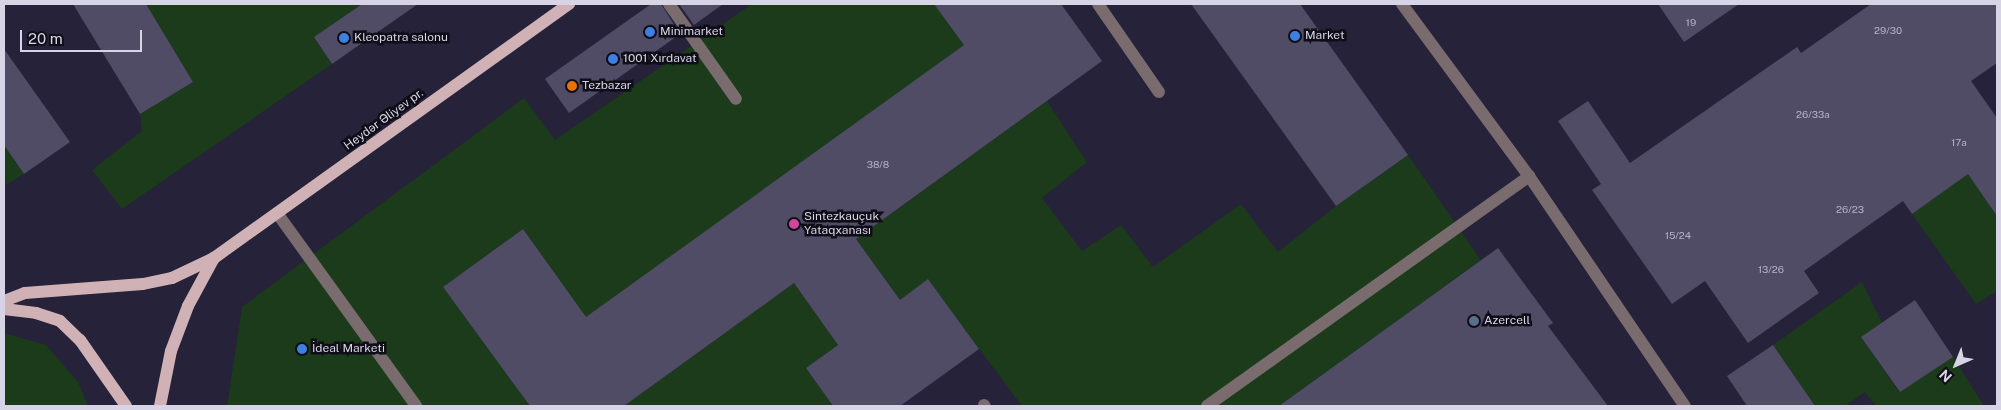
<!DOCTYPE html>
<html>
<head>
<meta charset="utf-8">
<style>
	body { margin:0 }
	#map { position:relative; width:2001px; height:410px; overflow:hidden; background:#262239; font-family:"Public Sans",sans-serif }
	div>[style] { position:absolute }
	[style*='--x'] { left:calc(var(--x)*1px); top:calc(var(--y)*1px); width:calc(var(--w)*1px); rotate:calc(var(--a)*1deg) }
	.green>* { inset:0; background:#1b3b1a }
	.building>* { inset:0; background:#504c66 }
	.minor>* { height:12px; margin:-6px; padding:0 6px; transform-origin:6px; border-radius:6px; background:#7a6c6e }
	.major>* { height:12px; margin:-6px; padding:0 6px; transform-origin:6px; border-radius:6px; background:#d0b2b6 }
	.dots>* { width:14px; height:14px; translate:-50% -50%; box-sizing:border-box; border:2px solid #0f0d17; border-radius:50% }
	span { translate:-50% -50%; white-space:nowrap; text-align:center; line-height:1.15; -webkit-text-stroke:5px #0f0d17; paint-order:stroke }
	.number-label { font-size:10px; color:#b5b3c5 }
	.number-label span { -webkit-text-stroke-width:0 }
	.poi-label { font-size:12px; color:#d7d5e5 }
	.left { translate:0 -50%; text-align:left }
	.street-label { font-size:12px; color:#d7d5e5 }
	.frame { position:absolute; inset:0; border:5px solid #d7d5e5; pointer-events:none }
	.north { position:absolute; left:1931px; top:340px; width:50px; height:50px; -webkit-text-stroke:4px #0f0d17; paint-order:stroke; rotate:224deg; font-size:14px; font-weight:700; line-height:20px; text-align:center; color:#d7d5e5 }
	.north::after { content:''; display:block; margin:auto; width:18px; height:22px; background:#d7d5e5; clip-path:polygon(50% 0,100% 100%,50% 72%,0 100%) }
	.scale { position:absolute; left:20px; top:30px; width:122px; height:22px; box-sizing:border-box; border:2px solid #d7d5e5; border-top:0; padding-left:6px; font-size:15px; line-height:18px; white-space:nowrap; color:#d7d5e5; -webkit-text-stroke:4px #0f0d17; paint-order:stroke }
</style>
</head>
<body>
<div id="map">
	<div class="green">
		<i style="clip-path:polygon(146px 4px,362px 4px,314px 37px,332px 64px,122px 209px,92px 170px,142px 131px,140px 114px,193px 82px)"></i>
		<i style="clip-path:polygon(752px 4px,934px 4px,947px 21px,982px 32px,569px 330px,567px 291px,523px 229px,443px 287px,530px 406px,227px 406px,242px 307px,524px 98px,555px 140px)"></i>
		<i style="clip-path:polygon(1047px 101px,1087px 162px,1042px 198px,1082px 251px,1121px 225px,1153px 267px,1241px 204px,1278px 252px,1336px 206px,1408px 155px,1481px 260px,1279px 406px,1022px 406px,928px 280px,900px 300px,856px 239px)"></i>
		<i style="clip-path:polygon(4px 145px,24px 174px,4px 186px)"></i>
		<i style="clip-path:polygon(1968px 174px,1997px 216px,1997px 291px,1976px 304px,1912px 214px)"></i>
		<i style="clip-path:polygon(1862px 282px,1882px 323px,1861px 337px,1899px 392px,1953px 357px,1984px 406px,1876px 406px,1865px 392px,1845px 406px,1785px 406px,1806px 393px,1773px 345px)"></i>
		<i style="clip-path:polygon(794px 283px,838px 345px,806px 368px,833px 406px,624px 406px)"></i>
		<i style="clip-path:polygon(4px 333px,46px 345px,78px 382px,88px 406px,4px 406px)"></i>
	</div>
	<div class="building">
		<i style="clip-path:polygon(73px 4px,146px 4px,193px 82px,140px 114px)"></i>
		<i style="clip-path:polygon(362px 4px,418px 4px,332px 64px,314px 37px)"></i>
		<i style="clip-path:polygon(651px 4px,661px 4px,680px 34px,569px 113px,545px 79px)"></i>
		<i style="clip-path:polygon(679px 4px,723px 4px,694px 25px)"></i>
		<i style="clip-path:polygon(934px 4px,1061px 4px,1102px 61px,856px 239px,900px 300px,928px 279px,979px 349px,900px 406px,833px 406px,806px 368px,838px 345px,794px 283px,624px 406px,530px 406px,443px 287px,523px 229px,586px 317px,964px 45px)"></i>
		<i style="clip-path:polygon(1191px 4px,1300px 4px,1408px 155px,1336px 206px)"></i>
		<i style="clip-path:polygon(1658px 4px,1739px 4px,1684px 42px)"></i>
		<i style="clip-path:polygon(1871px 4px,1997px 4px,1997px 63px,1971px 81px,1997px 118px,1997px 216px,1968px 174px,1912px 214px,1903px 201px,1804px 271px,1819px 293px,1748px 343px,1705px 281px,1672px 304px,1592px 190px,1601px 184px,1558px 121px,1588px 101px,1630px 163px,1797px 47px,1801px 53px)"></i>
		<i style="clip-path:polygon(4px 49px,70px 142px,24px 174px,4px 145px)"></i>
		<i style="clip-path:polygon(1498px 248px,1553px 323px,1548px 326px,1608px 406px,1279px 406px)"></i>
		<i style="clip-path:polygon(1915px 300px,1953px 357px,1900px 392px,1861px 337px)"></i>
		<i style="clip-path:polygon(1773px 345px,1815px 406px,1747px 406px,1727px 376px)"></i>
	</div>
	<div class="minor">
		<i style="--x:669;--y:4;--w:116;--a:54.8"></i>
		<i style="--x:1098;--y:4;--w:107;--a:55.3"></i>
		<i style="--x:1402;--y:4;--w:214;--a:53.6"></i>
		<i style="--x:1529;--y:176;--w:278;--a:55.9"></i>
		<i style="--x:277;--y:213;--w:238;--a:54.2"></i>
		<i style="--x:984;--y:405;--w:1;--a:45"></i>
		<i style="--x:1207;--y:406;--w:396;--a:-35.5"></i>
	</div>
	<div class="major">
		<i style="--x:4;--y:301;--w:22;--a:-21"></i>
		<i style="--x:25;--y:293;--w:118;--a:-4.4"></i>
		<i style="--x:143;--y:284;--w:30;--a:-12"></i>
		<i style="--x:172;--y:278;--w:47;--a:-25.5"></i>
		<i style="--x:214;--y:258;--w:437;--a:-35.6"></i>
		<i style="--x:4;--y:309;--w:32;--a:7"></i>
		<i style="--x:36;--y:313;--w:25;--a:18"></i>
		<i style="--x:60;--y:321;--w:28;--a:44"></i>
		<i style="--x:80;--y:340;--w:80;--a:55.1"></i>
		<i style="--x:160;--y:406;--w:56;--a:-78.7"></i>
		<i style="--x:171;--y:351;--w:48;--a:-69.3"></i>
		<i style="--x:188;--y:306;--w:55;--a:-61.6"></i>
	</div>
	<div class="dots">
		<i style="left:650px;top:32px;background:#3f7fe0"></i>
		<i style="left:1295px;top:36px;background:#3f7fe0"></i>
		<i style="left:344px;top:38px;background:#3f7fe0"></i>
		<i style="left:613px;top:59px;background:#3f7fe0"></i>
		<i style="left:572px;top:86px;background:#e8710a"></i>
		<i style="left:794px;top:224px;background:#d1479c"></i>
		<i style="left:1474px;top:321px;background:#5c6f8a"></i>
		<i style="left:302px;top:349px;background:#3f7fe0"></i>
	</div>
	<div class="number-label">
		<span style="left:1691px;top:23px">19</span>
		<span style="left:1888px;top:31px">29/30</span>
		<span style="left:1813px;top:115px">26/33a</span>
		<span style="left:1959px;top:143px">17a</span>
		<span style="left:878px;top:165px">38/8</span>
		<span style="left:1850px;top:210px">26/23</span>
		<span style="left:1678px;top:236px">15/24</span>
		<span style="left:1771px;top:270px">13/26</span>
	</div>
	<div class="poi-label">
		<span class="left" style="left:660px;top:32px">Minimarket</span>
		<span class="left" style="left:1305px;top:36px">Market</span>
		<span class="left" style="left:354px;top:38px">Kleopatra salonu</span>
		<span class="left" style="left:623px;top:59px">1001 Xırdavat</span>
		<span class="left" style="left:582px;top:86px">Tezbazar</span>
		<span class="left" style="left:804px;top:224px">Sintezkauçuk<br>Yataqxanası</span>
		<span class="left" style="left:1484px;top:321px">Azercell</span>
		<span class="left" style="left:312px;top:349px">İdeal Marketi</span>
	</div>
	<div class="street-label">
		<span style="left:384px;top:120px;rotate:-36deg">Heydər Əliyev pr.</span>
	</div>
	<div class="frame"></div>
	<div class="north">N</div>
	<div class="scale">20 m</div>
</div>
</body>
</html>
